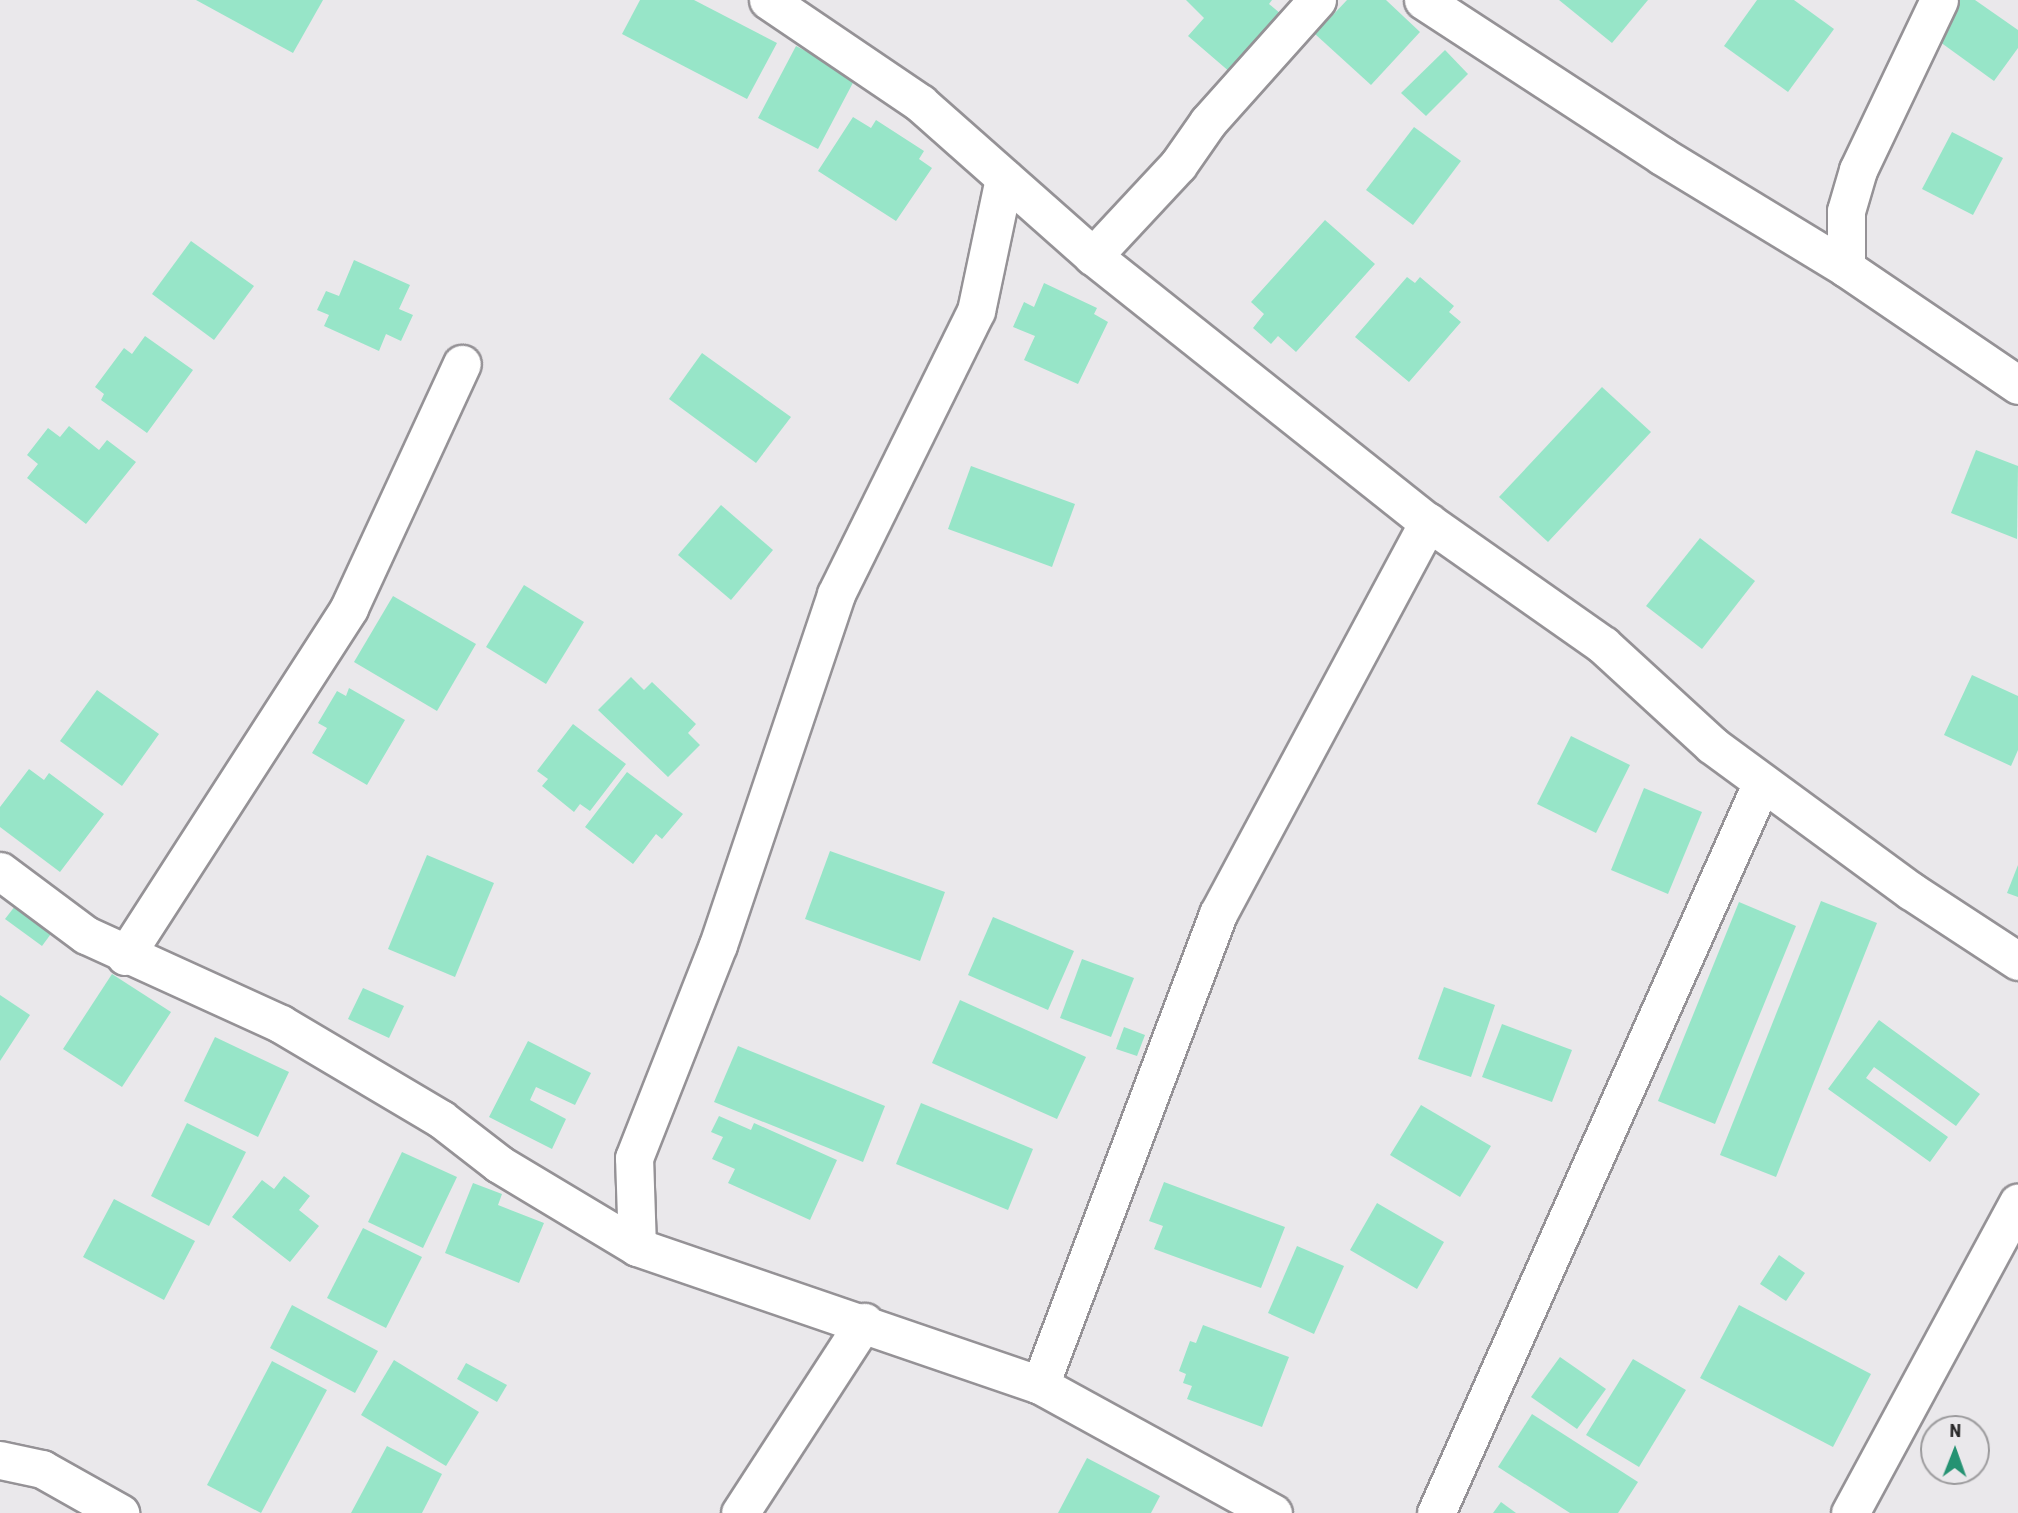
<!DOCTYPE html>
<html>
<head>
<meta charset="utf-8">
<style>
	body { margin:0 }
	#map { position:relative; width:2018px; height:1513px; overflow:hidden; background:#eae8eb; font-family:"Roboto Condensed",sans-serif }
	div>[style] { position:absolute }
	[style*='--x'] { left:calc(var(--x)*1px); top:calc(var(--y)*1px); width:calc(var(--w)*1px); rotate:calc(var(--a)*1deg) }
	.building>* { inset:0; background:#97e5c8 }
	.roads { filter:drop-shadow(2px 0 #959296) drop-shadow(-2px 0 #959296) drop-shadow(0 2px #959296) drop-shadow(0 -2px #959296) }
	.street>* { height:37px; margin:-18.5px; padding:0 18.5px; transform-origin:18.5px; border-radius:18.5px; background:#fff }
	span { translate:-50% -50%; white-space:nowrap; text-align:center; line-height:1.15; -webkit-text-stroke:5px #eae8eb; paint-order:stroke }
	.north { position:absolute; left:1920px; top:1415px; width:70px; height:70px; box-sizing:border-box; background:#eae8eb; border:2px solid #9c9b9d; border-radius:50%; rotate:1deg; font-size:19px; font-weight:700; line-height:28px; text-align:center; color:#282728 }
	.north::after { content:''; display:block; margin:auto; width:24px; height:32px; background:#259272; clip-path:polygon(50% 0,100% 100%,50% 72%,0 100%) }
</style>
</head>
<body>
<div id="map">
	<div class="building">
		<i style="clip-path:polygon(196px 0,323px 0,293px 53px)"></i>
		<i style="clip-path:polygon(640px 0,694px 0,777px 43px,747px 99px,622px 34px)"></i>
		<i style="clip-path:polygon(1186px 0,1272px 0,1269px 4px,1281px 14px,1231px 73px,1188px 36px,1204px 18px)"></i>
		<i style="clip-path:polygon(1347px 0,1386px 0,1420px 32px,1371px 85px,1315px 34px)"></i>
		<i style="clip-path:polygon(1559px 0,1648px 0,1612px 43px)"></i>
		<i style="clip-path:polygon(1757px 0,1794px 0,1834px 29px,1788px 92px,1724px 46px)"></i>
		<i style="clip-path:polygon(1954px 0,1975px 0,2018px 30px,2018px 48px,1994px 81px,1929px 34px)"></i>
		<i style="clip-path:polygon(796px 46px,856px 77px,818px 149px,758px 118px)"></i>
		<i style="clip-path:polygon(1445px 50px,1468px 74px,1426px 116px,1401px 93px)"></i>
		<i style="clip-path:polygon(853px 117px,871px 128px,876px 120px,924px 151px,919px 159px,932px 168px,896px 221px,818px 171px)"></i>
		<i style="clip-path:polygon(1414px 127px,1461px 161px,1413px 225px,1366px 190px)"></i>
		<i style="clip-path:polygon(1952px 132px,2003px 158px,1973px 215px,1922px 189px)"></i>
		<i style="clip-path:polygon(1325px 220px,1375px 264px,1296px 352px,1278px 336px,1271px 344px,1253px 328px,1264px 314px,1251px 302px)"></i>
		<i style="clip-path:polygon(191px 241px,254px 286px,214px 340px,152px 294px)"></i>
		<i style="clip-path:polygon(354px 260px,410px 285px,399px 309px,413px 315px,401px 341px,386px 334px,379px 351px,324px 326px,329px 315px,317px 310px,326px 291px,339px 296px)"></i>
		<i style="clip-path:polygon(1407px 277px,1415px 283px,1420px 277px,1454px 306px,1449px 312px,1461px 322px,1409px 382px,1355px 337px)"></i>
		<i style="clip-path:polygon(1044px 283px,1097px 308px,1094px 314px,1108px 322px,1078px 384px,1024px 360px,1035px 336px,1013px 327px,1024px 302px,1034px 307px)"></i>
		<i style="clip-path:polygon(145px 336px,193px 370px,147px 433px,101px 400px,104px 394px,95px 387px,124px 348px,132px 354px)"></i>
		<i style="clip-path:polygon(702px 353px,791px 417px,756px 463px,669px 399px)"></i>
		<i style="clip-path:polygon(1602px 387px,1651px 432px,1548px 542px,1499px 497px)"></i>
		<i style="clip-path:polygon(69px 426px,99px 450px,107px 440px,136px 462px,86px 524px,27px 478px,38px 464px,27px 455px,48px 428px,60px 437px)"></i>
		<i style="clip-path:polygon(1976px 450px,2018px 466px,2017px 539px,1951px 513px)"></i>
		<i style="clip-path:polygon(971px 466px,1075px 504px,1052px 567px,948px 529px)"></i>
		<i style="clip-path:polygon(721px 505px,773px 550px,731px 600px,678px 555px)"></i>
		<i style="clip-path:polygon(1700px 538px,1755px 581px,1702px 649px,1646px 606px)"></i>
		<i style="clip-path:polygon(524px 585px,584px 622px,546px 684px,486px 647px)"></i>
		<i style="clip-path:polygon(393px 596px,476px 644px,437px 711px,354px 662px)"></i>
		<i style="clip-path:polygon(1972px 675px,2018px 696px,2018px 750px,2011px 766px,1944px 735px)"></i>
		<i style="clip-path:polygon(631px 677px,644px 690px,652px 682px,696px 724px,688px 733px,700px 745px,668px 777px,598px 710px)"></i>
		<i style="clip-path:polygon(349px 688px,405px 720px,367px 785px,312px 753px,327px 728px,318px 723px,337px 691px,346px 696px)"></i>
		<i style="clip-path:polygon(97px 690px,159px 734px,122px 786px,60px 741px)"></i>
		<i style="clip-path:polygon(573px 724px,626px 764px,590px 811px,580px 804px,574px 812px,542px 786px,548px 779px,537px 771px)"></i>
		<i style="clip-path:polygon(1571px 736px,1630px 765px,1596px 833px,1537px 804px)"></i>
		<i style="clip-path:polygon(29px 769px,44px 780px,49px 773px,104px 814px,60px 872px,0 827px,0 807px)"></i>
		<i style="clip-path:polygon(627px 772px,683px 814px,662px 839px,656px 834px,633px 864px,585px 827px)"></i>
		<i style="clip-path:polygon(1644px 788px,1702px 812px,1668px 894px,1611px 870px)"></i>
		<i style="clip-path:polygon(830px 851px,945px 892px,920px 961px,805px 919px)"></i>
		<i style="clip-path:polygon(427px 855px,494px 883px,455px 977px,388px 949px)"></i>
		<i style="clip-path:polygon(2018px 865px,2018px 897px,2007px 893px)"></i>
		<i style="clip-path:polygon(22px 897px,59px 923px,42px 946px,5px 919px)"></i>
		<i style="clip-path:polygon(1821px 901px,1877px 923px,1776px 1177px,1720px 1155px)"></i>
		<i style="clip-path:polygon(1739px 902px,1796px 926px,1715px 1124px,1658px 1101px)"></i>
		<i style="clip-path:polygon(993px 917px,1074px 951px,1048px 1010px,968px 975px)"></i>
		<i style="clip-path:polygon(1082px 959px,1134px 978px,1111px 1037px,1060px 1018px)"></i>
		<i style="clip-path:polygon(112px 974px,171px 1012px,122px 1087px,63px 1049px)"></i>
		<i style="clip-path:polygon(1444px 987px,1495px 1005px,1471px 1077px,1418px 1059px)"></i>
		<i style="clip-path:polygon(363px 988px,404px 1006px,389px 1038px,348px 1019px)"></i>
		<i style="clip-path:polygon(0 995px,30px 1015px,0 1061px)"></i>
		<i style="clip-path:polygon(960px 1000px,1086px 1057px,1057px 1119px,932px 1063px)"></i>
		<i style="clip-path:polygon(1879px 1020px,1980px 1094px,1956px 1126px,1874px 1067px,1866px 1078px,1948px 1137px,1930px 1162px,1828px 1089px)"></i>
		<i style="clip-path:polygon(1502px 1024px,1572px 1050px,1552px 1102px,1482px 1077px)"></i>
		<i style="clip-path:polygon(1124px 1027px,1145px 1035px,1137px 1056px,1116px 1049px)"></i>
		<i style="clip-path:polygon(215px 1037px,289px 1072px,258px 1137px,184px 1101px)"></i>
		<i style="clip-path:polygon(528px 1041px,591px 1073px,575px 1105px,536px 1087px,530px 1100px,566px 1119px,552px 1149px,489px 1117px)"></i>
		<i style="clip-path:polygon(738px 1046px,885px 1106px,863px 1162px,714px 1102px)"></i>
		<i style="clip-path:polygon(921px 1103px,1033px 1149px,1008px 1210px,896px 1164px)"></i>
		<i style="clip-path:polygon(1421px 1105px,1491px 1146px,1460px 1197px,1390px 1155px)"></i>
		<i style="clip-path:polygon(719px 1116px,751px 1130px,754px 1123px,837px 1160px,810px 1220px,728px 1183px,735px 1169px,712px 1159px,723px 1137px,711px 1132px)"></i>
		<i style="clip-path:polygon(187px 1123px,246px 1152px,209px 1226px,151px 1196px)"></i>
		<i style="clip-path:polygon(402px 1152px,457px 1177px,423px 1248px,368px 1222px)"></i>
		<i style="clip-path:polygon(284px 1176px,310px 1196px,299px 1210px,319px 1226px,290px 1262px,232px 1217px,262px 1180px,274px 1189px)"></i>
		<i style="clip-path:polygon(1164px 1182px,1285px 1227px,1261px 1288px,1154px 1249px,1163px 1226px,1149px 1221px)"></i>
		<i style="clip-path:polygon(473px 1183px,502px 1194px,498px 1205px,544px 1223px,519px 1283px,445px 1253px)"></i>
		<i style="clip-path:polygon(114px 1199px,195px 1241px,164px 1300px,83px 1257px)"></i>
		<i style="clip-path:polygon(1377px 1203px,1444px 1242px,1417px 1289px,1350px 1250px)"></i>
		<i style="clip-path:polygon(363px 1228px,422px 1257px,386px 1328px,327px 1298px)"></i>
		<i style="clip-path:polygon(1297px 1246px,1344px 1266px,1314px 1334px,1268px 1313px)"></i>
		<i style="clip-path:polygon(1779px 1255px,1805px 1273px,1786px 1301px,1760px 1284px)"></i>
		<i style="clip-path:polygon(292px 1305px,378px 1351px,355px 1393px,270px 1348px)"></i>
		<i style="clip-path:polygon(1739px 1305px,1871px 1374px,1833px 1447px,1700px 1378px)"></i>
		<i style="clip-path:polygon(1203px 1325px,1289px 1357px,1262px 1427px,1187px 1399px,1192px 1386px,1183px 1383px,1186px 1374px,1179px 1371px,1190px 1341px,1196px 1343px)"></i>
		<i style="clip-path:polygon(1560px 1357px,1606px 1389px,1577px 1429px,1531px 1397px)"></i>
		<i style="clip-path:polygon(1633px 1359px,1686px 1390px,1639px 1467px,1586px 1435px)"></i>
		<i style="clip-path:polygon(394px 1360px,479px 1412px,446px 1466px,361px 1415px)"></i>
		<i style="clip-path:polygon(272px 1361px,327px 1390px,261px 1513px,207px 1485px)"></i>
		<i style="clip-path:polygon(466px 1363px,507px 1385px,497px 1402px,457px 1379px)"></i>
		<i style="clip-path:polygon(1532px 1414px,1638px 1482px,1618px 1513px,1570px 1513px,1498px 1467px)"></i>
		<i style="clip-path:polygon(387px 1446px,442px 1474px,422px 1513px,351px 1513px)"></i>
		<i style="clip-path:polygon(1087px 1458px,1160px 1496px,1151px 1513px,1058px 1513px)"></i>
		<i style="clip-path:polygon(1501px 1502px,1516px 1513px,1493px 1513px)"></i>
	</div>
	<div class="roads">
		<div class="street">
			<i style="--x:768;--y:0;--w:184;--a:34.1"></i>
			<i style="--x:920;--y:103;--w:231;--a:41.5"></i>
			<i style="--x:1317;--y:0;--w:164;--a:131.8"></i>
			<i style="--x:1208;--y:122;--w:52;--a:124.9"></i>
			<i style="--x:1178;--y:165;--w:125;--a:133"></i>
			<i style="--x:1093;--y:256;--w:428;--a:38.5"></i>
			<i style="--x:1428;--y:522;--w:214;--a:35.1"></i>
			<i style="--x:1603;--y:645;--w:148;--a:42.5"></i>
			<i style="--x:1712;--y:745;--w:247;--a:36.3"></i>
			<i style="--x:1911;--y:891;--w:128;--a:33.2"></i>
			<i style="--x:1423;--y:0;--w:285;--a:33.1"></i>
			<i style="--x:1662;--y:156;--w:215;--a:31.3"></i>
			<i style="--x:1846;--y:268;--w:208;--a:34.2"></i>
			<i style="--x:1846;--y:268;--w:57;--a:-90"></i>
			<i style="--x:1846;--y:211;--w:43;--a:-73.7"></i>
			<i style="--x:1858;--y:170;--w:188;--a:-64.5"></i>
			<i style="--x:0;--y:871;--w:107;--a:36.7"></i>
			<i style="--x:86;--y:935;--w:214;--a:24.5"></i>
			<i style="--x:281;--y:1024;--w:186;--a:30.7"></i>
			<i style="--x:441;--y:1119;--w:73;--a:37.8"></i>
			<i style="--x:499;--y:1164;--w:161;--a:31"></i>
			<i style="--x:637;--y:1247;--w:426;--a:18.9"></i>
			<i style="--x:1040;--y:1385;--w:266;--a:28.8"></i>
			<i style="--x:125;--y:956;--w:414;--a:-57.2"></i>
			<i style="--x:349;--y:608;--w:269;--a:-65.2"></i>
			<i style="--x:637;--y:1247;--w:89;--a:-91.9"></i>
			<i style="--x:634;--y:1158;--w:229;--a:-68.5"></i>
			<i style="--x:718;--y:945;--w:370;--a:-71.4"></i>
			<i style="--x:836;--y:594;--w:316;--a:-63.7"></i>
			<i style="--x:976;--y:311;--w:136;--a:-78.1"></i>
			<i style="--x:1040;--y:1385;--w:504;--a:-69.3"></i>
			<i style="--x:1218;--y:914;--w:445;--a:-61.8"></i>
			<i style="--x:0;--y:1460;--w:43;--a:12.1"></i>
			<i style="--x:42;--y:1469;--w:90;--a:29.4"></i>
			<i style="--x:740;--y:1513;--w:228;--a:-57"></i>
			<i style="--x:1436;--y:1513;--w:800;--a:-65.96"></i>
			<i style="--x:1850;--y:1513;--w:353;--a:-61.6"></i>
		</div>
	</div>
	<div class="north">N</div>
</div>
</body>
</html>
